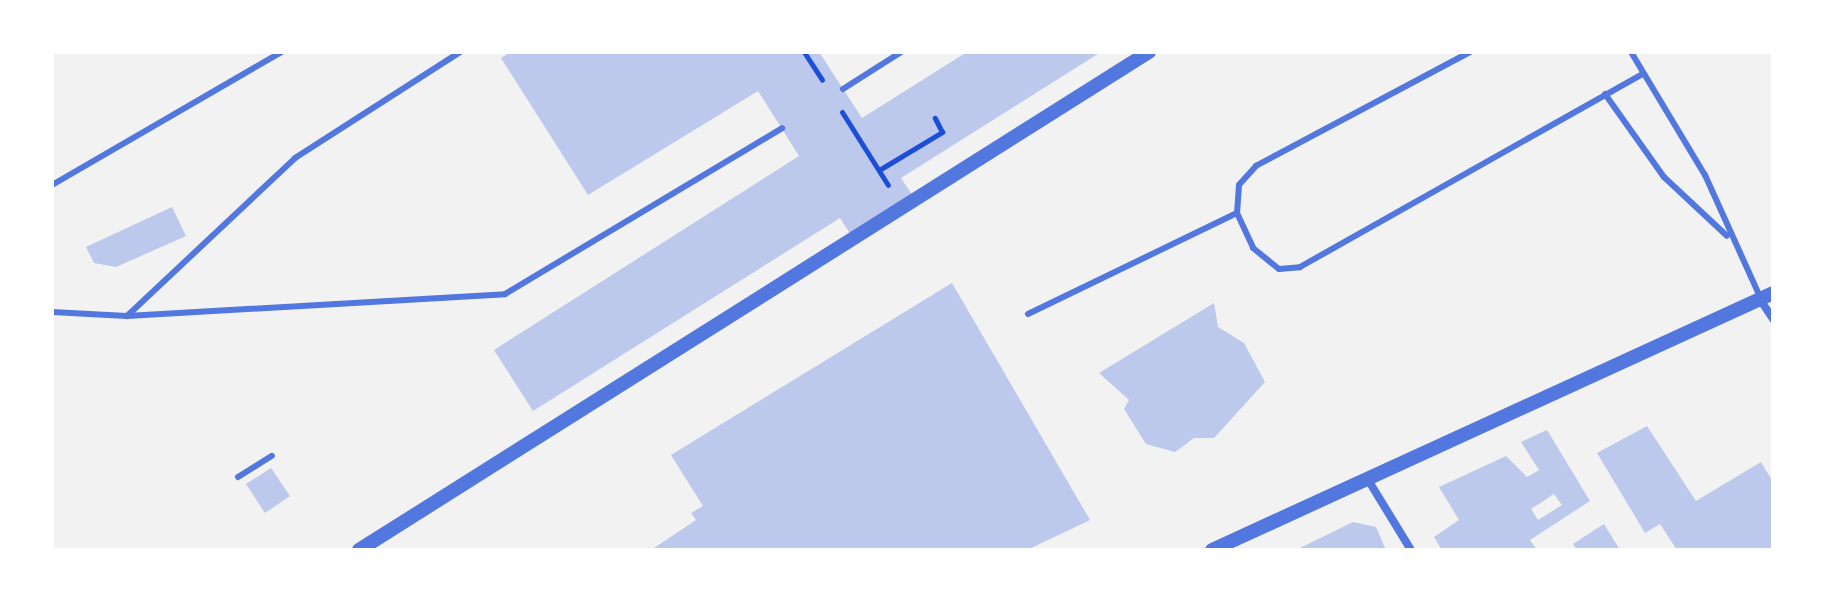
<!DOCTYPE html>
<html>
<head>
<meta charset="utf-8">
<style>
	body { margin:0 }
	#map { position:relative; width:1825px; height:602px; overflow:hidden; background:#f2f2f2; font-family:"Asap Condensed",sans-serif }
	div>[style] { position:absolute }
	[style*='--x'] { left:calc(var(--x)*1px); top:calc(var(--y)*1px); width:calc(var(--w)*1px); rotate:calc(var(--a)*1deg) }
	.building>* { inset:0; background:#bdc9ec }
	.path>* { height:5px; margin:-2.5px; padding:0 2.5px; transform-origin:2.5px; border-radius:2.5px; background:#1d4ed8 }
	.service>* { height:6px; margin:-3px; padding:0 3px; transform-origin:3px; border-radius:3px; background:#5277de }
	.minor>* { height:8px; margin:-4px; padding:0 4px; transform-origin:4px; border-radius:4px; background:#5277de }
	.tertiary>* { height:14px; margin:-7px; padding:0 7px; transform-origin:7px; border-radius:7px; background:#5277de }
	span { translate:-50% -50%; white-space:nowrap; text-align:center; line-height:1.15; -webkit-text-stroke:7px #fff; paint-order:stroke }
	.frame { position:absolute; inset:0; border:54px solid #fff; pointer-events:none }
</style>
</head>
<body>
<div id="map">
	<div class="building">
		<i style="clip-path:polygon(511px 52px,819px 52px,862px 118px,967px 52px,1101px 52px,901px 178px,913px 196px,851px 235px,840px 218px,533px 411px,494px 350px,799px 156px,758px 91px,588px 195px,501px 58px)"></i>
		<i style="clip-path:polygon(172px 207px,186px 236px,116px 267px,94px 263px,86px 247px)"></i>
		<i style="clip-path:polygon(952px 283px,1090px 520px,1027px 550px,651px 550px,696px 520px,691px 513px,703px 506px,671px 455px)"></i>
		<i style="clip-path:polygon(1214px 303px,1218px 327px,1244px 343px,1265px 382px,1214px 438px,1194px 438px,1175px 452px,1146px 444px,1124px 409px,1129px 400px,1099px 373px)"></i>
		<i style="clip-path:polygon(1647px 426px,1696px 501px,1761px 462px,1773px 482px,1773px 550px,1677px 550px,1660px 524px,1645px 533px,1597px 453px)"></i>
		<i style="clip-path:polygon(evenodd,1547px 430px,1590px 501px,1530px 540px,1537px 550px,1442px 550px,1434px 537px,1459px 520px,1439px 487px,1506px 456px,1527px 477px,1539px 470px,1521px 442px,1547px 430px,1554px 494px,1562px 505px,1538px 520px,1531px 509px,1554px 494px)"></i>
		<i style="clip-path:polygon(271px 468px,290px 496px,265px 513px,246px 484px)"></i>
		<i style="clip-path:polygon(1353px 522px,1376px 527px,1386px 550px,1296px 550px)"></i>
		<i style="clip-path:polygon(1604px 524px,1620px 550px,1577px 550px,1573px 544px)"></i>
	</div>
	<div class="path">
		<i style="--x:804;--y:52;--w:33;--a:57"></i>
		<i style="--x:842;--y:112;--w:86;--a:57.8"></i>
		<i style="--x:879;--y:170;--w:74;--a:-31.1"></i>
		<i style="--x:942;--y:132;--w:16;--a:-117"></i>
	</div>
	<div class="service">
		<i style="--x:1470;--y:52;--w:242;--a:152"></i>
		<i style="--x:1256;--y:166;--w:25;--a:132"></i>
		<i style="--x:1239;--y:185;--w:28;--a:94"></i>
		<i style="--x:1237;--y:213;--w:38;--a:65"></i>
		<i style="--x:1253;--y:248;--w:33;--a:39"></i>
		<i style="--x:1279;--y:269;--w:21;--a:-5"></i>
		<i style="--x:1300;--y:267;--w:394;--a:-29.4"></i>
		<i style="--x:1631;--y:52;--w:144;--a:59"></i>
		<i style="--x:1705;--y:175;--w:134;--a:65.7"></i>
		<i style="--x:843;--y:89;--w:69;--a:-32.5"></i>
		<i style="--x:1605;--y:94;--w:102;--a:54.6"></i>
		<i style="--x:1664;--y:177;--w:86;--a:43.1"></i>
		<i style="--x:52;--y:185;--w:265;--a:-30.1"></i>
		<i style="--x:52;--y:312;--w:75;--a:3.1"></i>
		<i style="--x:127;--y:316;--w:379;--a:-3.3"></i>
		<i style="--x:505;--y:294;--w:323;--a:-30.9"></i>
		<i style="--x:1028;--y:314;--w:232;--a:-25.8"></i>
		<i style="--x:127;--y:316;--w:231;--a:-43.2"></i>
		<i style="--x:295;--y:158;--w:196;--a:-32.7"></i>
		<i style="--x:238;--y:477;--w:40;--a:-32"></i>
	</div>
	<div class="minor">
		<i style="--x:1761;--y:301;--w:22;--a:56"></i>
		<i style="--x:1367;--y:478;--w:84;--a:58.6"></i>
	</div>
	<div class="tertiary">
		<i style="--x:359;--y:550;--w:934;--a:-32.23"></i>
		<i style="--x:1212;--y:550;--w:617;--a:-24.61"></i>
	</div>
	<div class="frame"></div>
</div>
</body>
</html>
